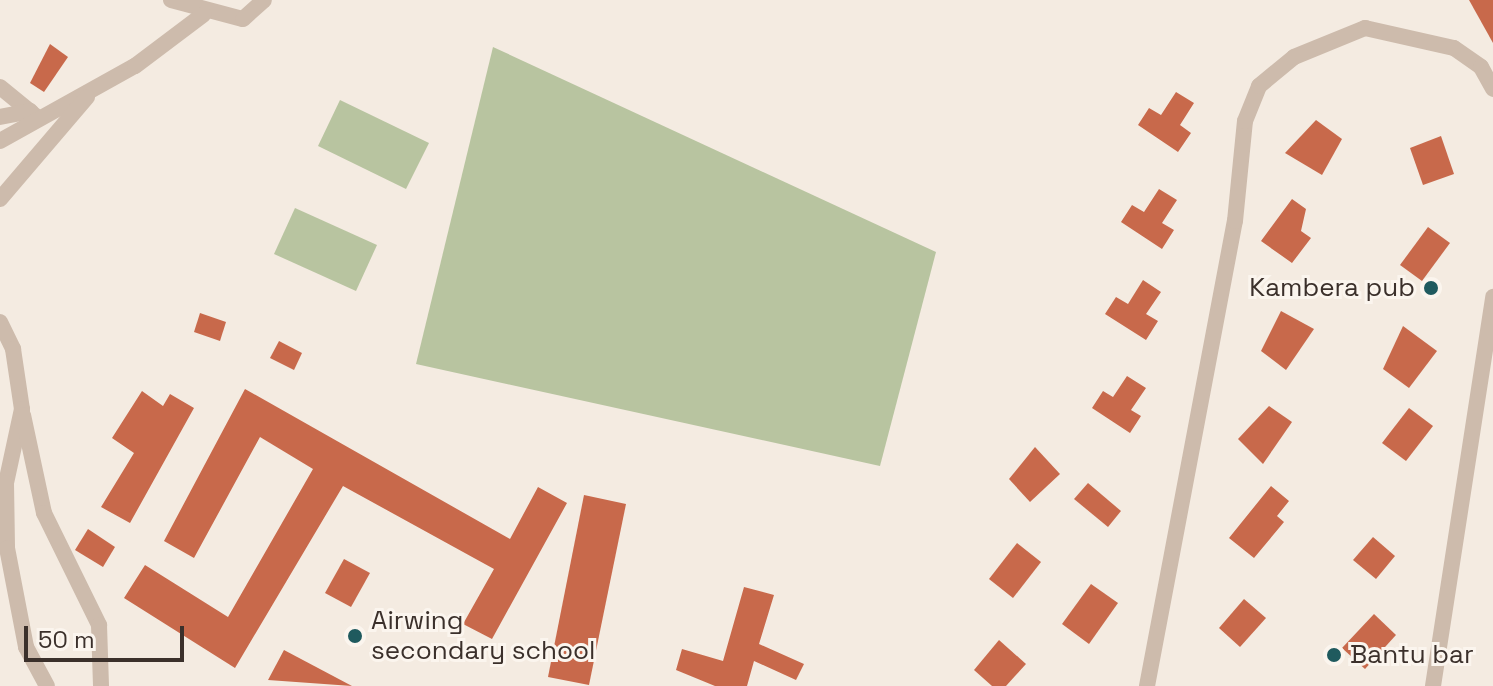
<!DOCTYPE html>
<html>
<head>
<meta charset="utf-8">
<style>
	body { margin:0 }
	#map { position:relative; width:1493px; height:686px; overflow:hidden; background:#f4ebe1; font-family:"Space Grotesk",sans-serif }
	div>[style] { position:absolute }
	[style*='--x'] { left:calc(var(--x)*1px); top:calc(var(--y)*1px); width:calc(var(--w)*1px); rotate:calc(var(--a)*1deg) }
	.green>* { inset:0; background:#b8c4a0 }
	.building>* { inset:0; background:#c8694b }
	.street>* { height:16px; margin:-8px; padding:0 8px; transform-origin:8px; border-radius:8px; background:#cdbbac }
	.dots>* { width:22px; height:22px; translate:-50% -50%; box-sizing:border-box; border:4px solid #fbf5ee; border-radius:50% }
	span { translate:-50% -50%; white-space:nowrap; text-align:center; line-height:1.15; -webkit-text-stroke:6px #fbf5ee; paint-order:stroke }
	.poi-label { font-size:26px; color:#3b302b }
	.right { translate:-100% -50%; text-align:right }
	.left { translate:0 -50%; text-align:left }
	.scale { position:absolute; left:24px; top:626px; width:160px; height:36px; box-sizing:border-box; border:4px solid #3b302b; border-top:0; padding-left:10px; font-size:24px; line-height:28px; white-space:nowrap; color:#3b302b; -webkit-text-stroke:6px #fbf5ee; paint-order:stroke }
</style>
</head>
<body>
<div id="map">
	<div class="green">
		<i style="clip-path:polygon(493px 47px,936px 252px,880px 466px,416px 364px)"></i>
		<i style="clip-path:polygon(340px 100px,429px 143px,406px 189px,318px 146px)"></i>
		<i style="clip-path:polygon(295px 208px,377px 245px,356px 291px,274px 254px)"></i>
	</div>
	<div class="building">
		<i style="clip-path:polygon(1469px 0,1493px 0,1493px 43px)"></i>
		<i style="clip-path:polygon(50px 44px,68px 57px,44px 92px,30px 83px)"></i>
		<i style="clip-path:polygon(1176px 92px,1194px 103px,1180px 125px,1191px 133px,1178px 152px,1138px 125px,1149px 108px,1161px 115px)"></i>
		<i style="clip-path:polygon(1316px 120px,1342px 139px,1322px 175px,1285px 153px)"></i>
		<i style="clip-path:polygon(1441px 136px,1454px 174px,1423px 185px,1410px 148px)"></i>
		<i style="clip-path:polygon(1159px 189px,1177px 200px,1162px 223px,1174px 230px,1162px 249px,1121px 222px,1132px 205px,1144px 212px)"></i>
		<i style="clip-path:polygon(1292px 199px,1306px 209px,1301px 231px,1311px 238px,1292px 263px,1261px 241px)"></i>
		<i style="clip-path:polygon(1428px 227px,1450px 243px,1422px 281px,1400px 265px)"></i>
		<i style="clip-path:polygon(1143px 280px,1161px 292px,1146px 314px,1158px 321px,1146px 340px,1105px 314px,1116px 297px,1128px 304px)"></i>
		<i style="clip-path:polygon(1281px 311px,1314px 329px,1286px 370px,1261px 351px)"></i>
		<i style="clip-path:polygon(200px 313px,226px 322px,220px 341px,194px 332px)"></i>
		<i style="clip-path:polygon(1403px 326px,1437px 351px,1409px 388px,1383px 369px)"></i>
		<i style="clip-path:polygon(279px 341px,302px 353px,294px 370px,270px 358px)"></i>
		<i style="clip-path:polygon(1127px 376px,1146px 388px,1131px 410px,1141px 416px,1130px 433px,1092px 408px,1103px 391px,1113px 397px)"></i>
		<i style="clip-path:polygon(245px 389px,510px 539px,538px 487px,567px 503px,492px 639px,463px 624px,494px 569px,343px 486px,235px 668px,124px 598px,145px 565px,228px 617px,313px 469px,260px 437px,194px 558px,164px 541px)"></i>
		<i style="clip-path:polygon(142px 391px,163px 406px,170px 394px,194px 408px,130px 523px,101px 507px,134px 453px,112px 438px)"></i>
		<i style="clip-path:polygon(1269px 406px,1292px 422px,1263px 464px,1238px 439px)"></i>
		<i style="clip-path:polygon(1409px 408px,1433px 426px,1406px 461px,1382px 443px)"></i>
		<i style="clip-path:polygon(1035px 447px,1060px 474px,1030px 502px,1009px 479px)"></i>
		<i style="clip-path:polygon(1088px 483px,1121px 511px,1108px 527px,1074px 499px)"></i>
		<i style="clip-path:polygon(1271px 486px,1289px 501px,1277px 516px,1284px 522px,1254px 558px,1229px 538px)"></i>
		<i style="clip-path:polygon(584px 495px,626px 504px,589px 685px,548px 677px)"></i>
		<i style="clip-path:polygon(88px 529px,115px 547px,103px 567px,75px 550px)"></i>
		<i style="clip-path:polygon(1373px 537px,1395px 556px,1376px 579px,1353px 560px)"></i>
		<i style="clip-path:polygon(1017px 543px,1041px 562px,1013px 598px,989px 579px)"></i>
		<i style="clip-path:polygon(344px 559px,370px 573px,351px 607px,325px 593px)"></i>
		<i style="clip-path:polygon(1091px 584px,1118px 603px,1089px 644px,1062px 624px)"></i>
		<i style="clip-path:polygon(744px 587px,774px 595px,759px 644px,804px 664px,796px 680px,754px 661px,747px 686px,715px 686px,676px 670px,682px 649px,723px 661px)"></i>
		<i style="clip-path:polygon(1244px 599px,1266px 618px,1240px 647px,1219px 628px)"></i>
		<i style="clip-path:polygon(1374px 614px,1396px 635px,1365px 669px,1342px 648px)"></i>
		<i style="clip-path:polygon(999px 640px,1026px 664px,1006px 686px,992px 686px,974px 670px)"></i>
		<i style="clip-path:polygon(284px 650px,352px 686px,268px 680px)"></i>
	</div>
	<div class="street">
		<i style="--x:171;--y:0;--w:74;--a:14.8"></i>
		<i style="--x:243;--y:19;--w:28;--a:-42"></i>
		<i style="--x:0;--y:87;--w:49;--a:39.2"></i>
		<i style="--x:0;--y:117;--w:31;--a:-11"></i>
		<i style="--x:0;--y:141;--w:154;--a:-29.1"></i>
		<i style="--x:135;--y:66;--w:86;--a:-37"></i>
		<i style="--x:0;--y:199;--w:134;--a:-49.5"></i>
		<i style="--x:0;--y:322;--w:30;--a:64"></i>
		<i style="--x:13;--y:349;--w:61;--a:81.5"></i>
		<i style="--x:22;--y:409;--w:76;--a:102.2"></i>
		<i style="--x:6;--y:483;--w:65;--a:89.1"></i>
		<i style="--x:7;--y:548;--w:101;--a:79.1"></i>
		<i style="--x:26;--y:647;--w:44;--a:61.7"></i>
		<i style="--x:23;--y:415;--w:100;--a:77.9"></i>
		<i style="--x:44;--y:513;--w:125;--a:63.8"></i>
		<i style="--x:99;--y:625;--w:61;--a:88.1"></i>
		<i style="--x:1147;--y:686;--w:473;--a:-79.3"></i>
		<i style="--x:1235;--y:221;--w:100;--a:-84.3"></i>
		<i style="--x:1245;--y:121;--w:38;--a:-68"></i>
		<i style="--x:1259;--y:86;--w:45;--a:-39.6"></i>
		<i style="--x:1294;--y:57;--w:77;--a:-22.2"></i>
		<i style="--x:1365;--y:28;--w:91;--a:12.7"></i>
		<i style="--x:1454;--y:48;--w:33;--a:35"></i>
		<i style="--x:1481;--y:67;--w:25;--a:61"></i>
		<i style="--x:1433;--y:686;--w:394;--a:-81.2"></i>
	</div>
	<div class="dots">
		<i style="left:1431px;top:288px;background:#1f5a5e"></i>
		<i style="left:355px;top:636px;background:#1f5a5e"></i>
		<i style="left:1334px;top:655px;background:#1f5a5e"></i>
	</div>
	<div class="poi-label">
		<span class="right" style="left:1415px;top:288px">Kambera pub</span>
		<span class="left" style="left:371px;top:636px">Airwing<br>secondary school</span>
		<span class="left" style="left:1350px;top:655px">Bantu bar</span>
	</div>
	<div class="scale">50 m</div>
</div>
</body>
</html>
